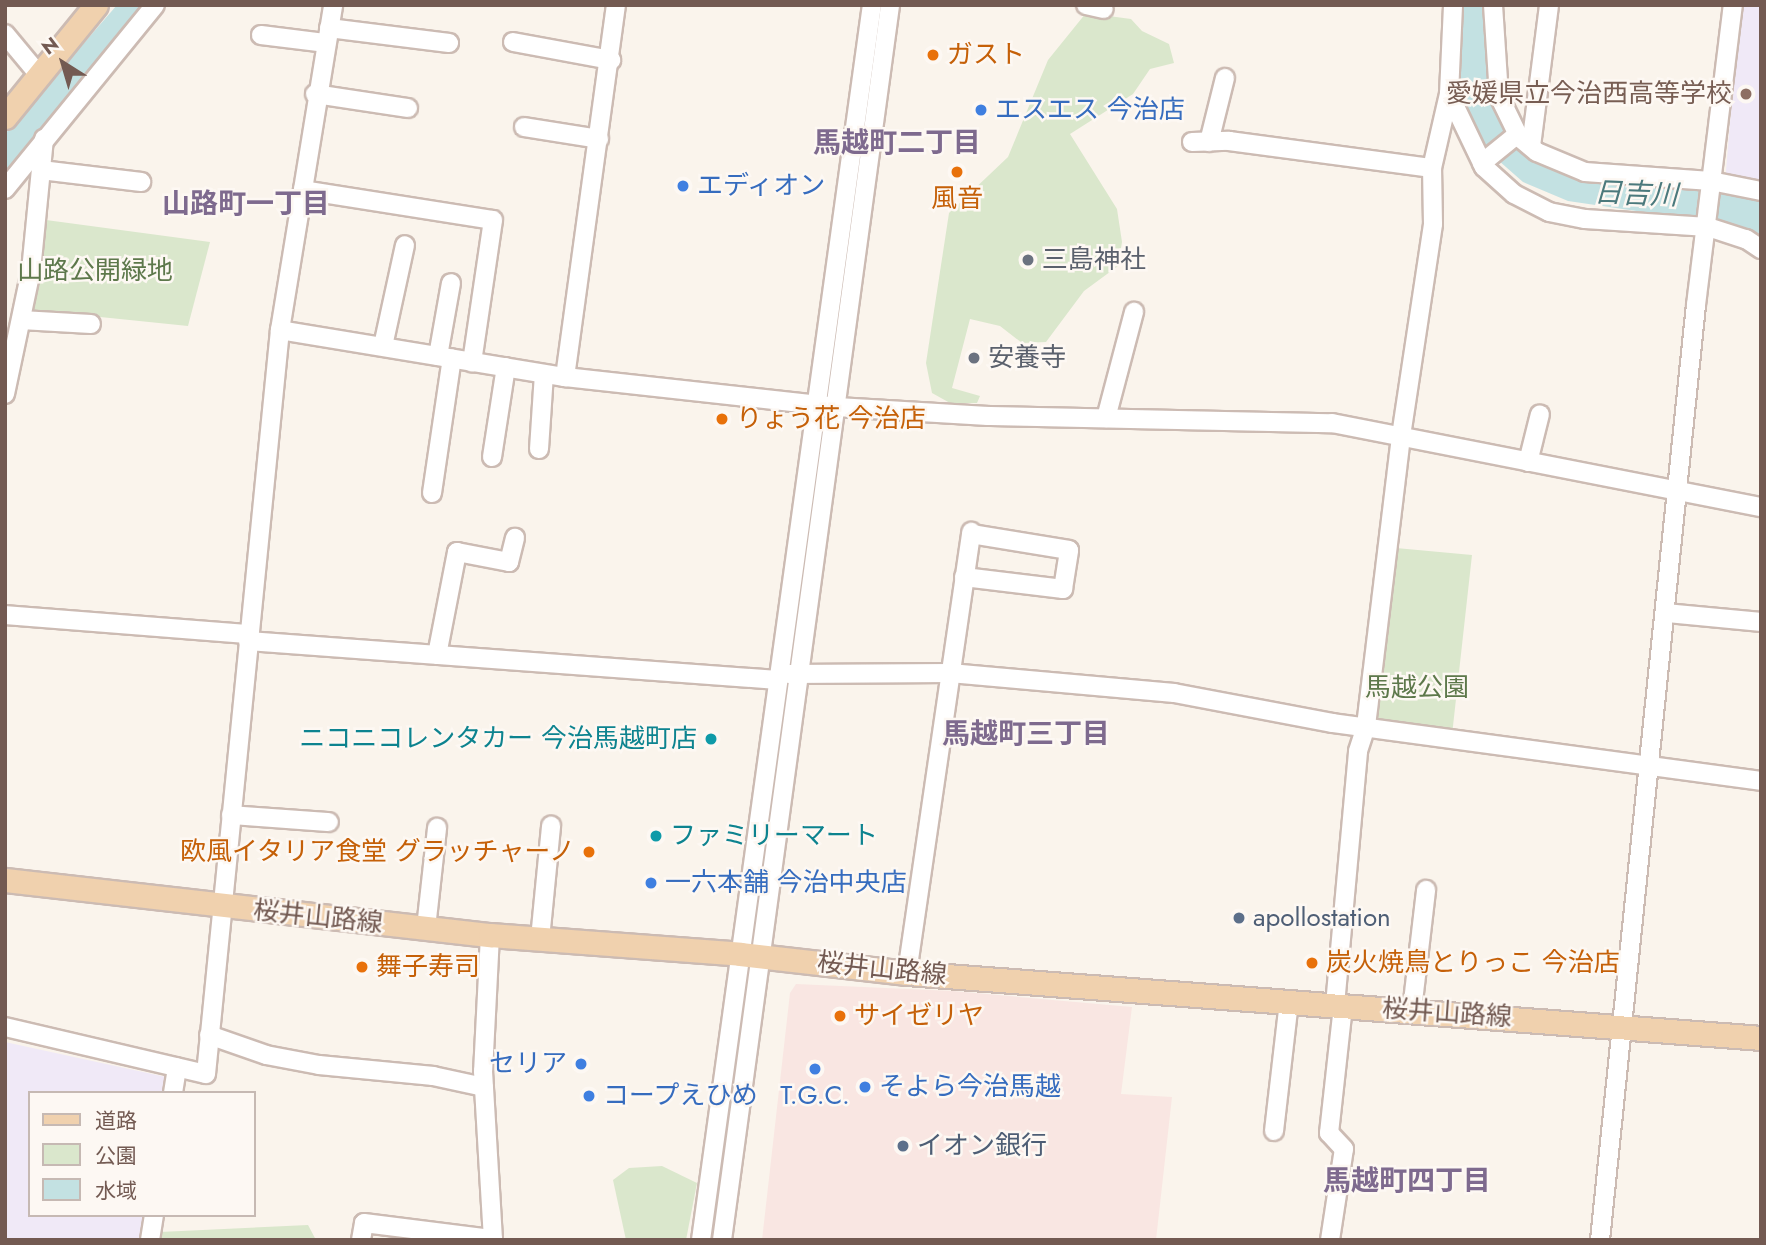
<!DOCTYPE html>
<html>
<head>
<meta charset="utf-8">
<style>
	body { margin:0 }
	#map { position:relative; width:1766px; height:1245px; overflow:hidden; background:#faf4ec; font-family:Jost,"Noto Sans JP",sans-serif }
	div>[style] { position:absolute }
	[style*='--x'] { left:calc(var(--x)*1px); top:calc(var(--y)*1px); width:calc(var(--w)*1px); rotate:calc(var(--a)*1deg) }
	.commercial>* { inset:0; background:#f9e6e2 }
	.education>* { inset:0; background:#f0e9f7 }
	.green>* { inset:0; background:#dae7cc }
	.water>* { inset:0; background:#c3e1e2 }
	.roads { filter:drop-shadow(2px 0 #ccbbb3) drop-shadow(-2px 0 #ccbbb3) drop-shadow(0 2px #ccbbb3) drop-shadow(0 -2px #ccbbb3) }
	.minor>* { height:18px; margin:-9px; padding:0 9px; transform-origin:9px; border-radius:9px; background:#fff }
	.major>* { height:23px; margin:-11.5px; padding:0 11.5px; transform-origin:11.5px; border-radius:11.5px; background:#f0d1ae }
	.dots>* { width:19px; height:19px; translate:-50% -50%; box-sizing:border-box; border:4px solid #fdf8f3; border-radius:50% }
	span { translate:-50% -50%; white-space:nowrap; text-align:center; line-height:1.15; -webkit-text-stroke:5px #fdf8f3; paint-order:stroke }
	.food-label { font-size:26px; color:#c56008 }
	.left { translate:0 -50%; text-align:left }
	.right { translate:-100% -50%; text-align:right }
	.education-label { font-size:26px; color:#785e54 }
	.shop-label { font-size:26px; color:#366cbe }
	.worship-label { font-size:26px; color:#5b616d }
	.park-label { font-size:26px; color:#5d784b }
	.culture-label { font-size:26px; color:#0d838f }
	.street-label { font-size:26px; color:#735a52 }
	.service-label { font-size:26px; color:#4e5e75 }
	.neighbourhood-label { font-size:28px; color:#7e6a8e; font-weight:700 }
	.water-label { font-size:28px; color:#4b797c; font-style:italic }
	.frame { position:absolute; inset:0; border:7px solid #735a52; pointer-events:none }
	.legend { position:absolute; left:28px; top:1091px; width:228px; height:126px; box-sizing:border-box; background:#fdf8f3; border:2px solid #c6b9b3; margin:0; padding:9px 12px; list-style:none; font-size:21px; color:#735a52 }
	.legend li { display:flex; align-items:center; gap:14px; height:35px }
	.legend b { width:35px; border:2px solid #c6b9b3 }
	.north { position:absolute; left:28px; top:28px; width:70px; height:70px; -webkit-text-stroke:5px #fdf8f3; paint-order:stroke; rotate:323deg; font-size:19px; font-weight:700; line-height:28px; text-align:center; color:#735a52 }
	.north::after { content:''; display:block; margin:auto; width:24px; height:32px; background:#735a52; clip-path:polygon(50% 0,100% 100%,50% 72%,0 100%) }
</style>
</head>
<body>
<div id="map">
	<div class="commercial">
		<i style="clip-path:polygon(796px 984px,953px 991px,1132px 1007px,1121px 1094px,1172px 1097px,1156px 1240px,762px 1240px,790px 993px)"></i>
	</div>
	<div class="education">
		<i style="clip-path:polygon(1740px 5px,1761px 5px,1761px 188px,1725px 182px)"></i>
		<i style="clip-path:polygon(5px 1042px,166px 1077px,163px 1093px,30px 1093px,30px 1215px,145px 1215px,141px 1240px,5px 1240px)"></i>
	</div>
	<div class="green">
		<i style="clip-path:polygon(1086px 13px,1131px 19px,1142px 31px,1169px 44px,1174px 63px,1150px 69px,1133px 94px,1070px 134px,1117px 209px,1122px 242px,1118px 266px,1084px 291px,1046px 342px,1022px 343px,1000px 326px,970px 319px,952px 388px,980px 396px,977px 403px,950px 403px,932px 393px,926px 363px,949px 213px,1008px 157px,1048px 60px)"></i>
		<i style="clip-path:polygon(46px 220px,210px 242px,188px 326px,32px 310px)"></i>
		<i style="clip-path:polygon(1396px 548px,1472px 555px,1452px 735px,1373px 721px)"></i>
		<i style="clip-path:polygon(662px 1166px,697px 1183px,686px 1240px,626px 1240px,613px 1180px,629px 1168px)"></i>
		<i style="clip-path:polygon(308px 1225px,316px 1240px,159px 1240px,160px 1232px)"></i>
	</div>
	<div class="water">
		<i style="clip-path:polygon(117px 5px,151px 5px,5px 178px,5px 134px)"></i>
		<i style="clip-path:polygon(1459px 5px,1485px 5px,1487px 69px,1494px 106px,1504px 130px,1530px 154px,1698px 186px,1703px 192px,1729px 189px,1761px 196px,1761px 237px,1700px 216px,1691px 219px,1568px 201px,1523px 182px,1482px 146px,1459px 91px)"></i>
	</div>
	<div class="roads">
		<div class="minor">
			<i style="--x:1086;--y:5;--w:18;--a:13"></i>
			<i style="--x:1493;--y:5;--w:91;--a:86.2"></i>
			<i style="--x:1499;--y:96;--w:46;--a:64"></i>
			<i style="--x:1519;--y:137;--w:23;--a:40"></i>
			<i style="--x:1537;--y:152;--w:52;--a:22.6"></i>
			<i style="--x:1585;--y:172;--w:126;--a:4.1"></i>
			<i style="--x:1711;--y:181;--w:51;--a:11.3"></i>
			<i style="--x:329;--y:28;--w:121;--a:7.1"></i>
			<i style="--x:5;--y:34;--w:55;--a:50.2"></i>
			<i style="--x:261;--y:35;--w:64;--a:7.1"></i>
			<i style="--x:513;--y:42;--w:100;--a:10.4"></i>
			<i style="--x:315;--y:94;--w:94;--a:8.6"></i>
			<i style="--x:1449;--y:94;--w:81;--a:64.4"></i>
			<i style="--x:1484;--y:167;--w:40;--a:42"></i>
			<i style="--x:1514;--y:194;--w:39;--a:27"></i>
			<i style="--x:1549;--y:212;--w:37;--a:11"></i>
			<i style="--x:1585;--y:219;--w:123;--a:3.7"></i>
			<i style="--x:1708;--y:227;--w:40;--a:18"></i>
			<i style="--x:1746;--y:239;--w:18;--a:34"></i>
			<i style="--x:524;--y:127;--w:76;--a:9.1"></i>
			<i style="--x:1192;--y:142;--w:37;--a:-2"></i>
			<i style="--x:1229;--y:141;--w:205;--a:7.6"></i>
			<i style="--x:1209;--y:142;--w:66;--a:-76"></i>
			<i style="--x:1531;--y:146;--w:142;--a:-82.7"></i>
			<i style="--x:1482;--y:163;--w:46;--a:-38.9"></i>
			<i style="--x:41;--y:170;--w:101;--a:6.8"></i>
			<i style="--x:5;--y:189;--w:237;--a:-50.8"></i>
			<i style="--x:303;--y:190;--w:192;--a:9"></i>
			<i style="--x:493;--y:220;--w:144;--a:98.4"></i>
			<i style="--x:21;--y:320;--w:70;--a:3.3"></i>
			<i style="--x:280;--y:330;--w:289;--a:9.4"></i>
			<i style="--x:565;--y:377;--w:274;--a:6.3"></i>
			<i style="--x:837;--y:407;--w:151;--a:3.4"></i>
			<i style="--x:988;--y:416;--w:344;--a:1.2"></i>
			<i style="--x:1332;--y:423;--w:437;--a:11.1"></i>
			<i style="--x:383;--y:346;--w:103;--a:-77.7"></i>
			<i style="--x:438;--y:356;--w:74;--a:-79.9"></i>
			<i style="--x:565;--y:377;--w:375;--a:-82.2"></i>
			<i style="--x:5;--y:394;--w:126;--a:-78.1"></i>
			<i style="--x:31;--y:271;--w:133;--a:-84.4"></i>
			<i style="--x:1106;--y:418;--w:110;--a:-75.2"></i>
			<i style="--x:539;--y:449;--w:75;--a:-86.2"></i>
			<i style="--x:492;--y:457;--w:91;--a:-81.2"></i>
			<i style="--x:1528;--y:462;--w:49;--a:-76"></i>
			<i style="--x:432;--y:493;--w:136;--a:-81.6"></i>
			<i style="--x:964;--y:577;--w:100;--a:6.9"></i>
			<i style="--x:1063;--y:589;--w:39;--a:-81"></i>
			<i style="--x:1069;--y:550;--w:99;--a:-170.7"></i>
			<i style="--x:1666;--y:613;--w:95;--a:5.4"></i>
			<i style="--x:5;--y:615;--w:243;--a:4.5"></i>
			<i style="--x:248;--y:641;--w:531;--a:4.21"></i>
			<i style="--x:437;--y:655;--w:105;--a:-79"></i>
			<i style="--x:457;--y:552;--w:53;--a:10.9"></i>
			<i style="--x:509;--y:562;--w:25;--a:-76"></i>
			<i style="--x:789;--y:674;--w:161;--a:-0.4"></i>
			<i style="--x:950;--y:673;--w:225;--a:5.1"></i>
			<i style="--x:1174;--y:693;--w:162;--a:10.7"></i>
			<i style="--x:1333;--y:723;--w:432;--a:7.7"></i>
			<i style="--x:231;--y:815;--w:98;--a:4.1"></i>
			<i style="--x:426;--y:928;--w:101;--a:-83.7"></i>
			<i style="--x:490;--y:935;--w:136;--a:92.9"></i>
			<i style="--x:483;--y:1071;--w:169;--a:86.6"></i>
			<i style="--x:540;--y:939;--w:114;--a:-84.4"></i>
			<i style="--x:907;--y:973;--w:446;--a:-81.7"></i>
			<i style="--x:1335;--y:1005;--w:255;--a:-84.8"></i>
			<i style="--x:1358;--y:751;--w:26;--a:-72"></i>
			<i style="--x:1366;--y:726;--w:292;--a:-83.1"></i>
			<i style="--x:1401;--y:436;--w:214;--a:-81.4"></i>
			<i style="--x:1433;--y:224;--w:56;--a:-91"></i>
			<i style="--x:1432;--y:168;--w:76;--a:-77.1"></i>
			<i style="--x:1449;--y:94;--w:89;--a:-87.4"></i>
			<i style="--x:1412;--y:1010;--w:121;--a:-83.3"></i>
			<i style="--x:5;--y:1027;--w:206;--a:13.2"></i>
			<i style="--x:206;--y:1074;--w:748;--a:-84.32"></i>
			<i style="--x:280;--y:330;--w:329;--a:-80.7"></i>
			<i style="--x:209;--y:1035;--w:60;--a:19.3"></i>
			<i style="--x:266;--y:1055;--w:54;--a:10.7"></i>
			<i style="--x:319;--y:1065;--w:115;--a:5.5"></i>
			<i style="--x:433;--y:1076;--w:52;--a:12.2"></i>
			<i style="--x:173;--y:1093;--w:26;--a:-81"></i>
			<i style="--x:1274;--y:1131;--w:130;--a:-83.4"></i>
			<i style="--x:150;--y:1240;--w:25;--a:-81"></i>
			<i style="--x:361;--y:1240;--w:17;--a:-80"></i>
			<i style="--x:364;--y:1223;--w:130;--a:7.1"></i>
			<i style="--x:701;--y:1240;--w:1247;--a:-82.12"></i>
			<i style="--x:722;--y:1240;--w:1246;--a:-82.25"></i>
			<i style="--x:1330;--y:1240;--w:92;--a:-81.3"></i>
			<i style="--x:1344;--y:1149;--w:22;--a:-133"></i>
			<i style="--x:1329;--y:1133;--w:128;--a:-83.7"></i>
			<i style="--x:1600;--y:1240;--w:940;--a:-84.14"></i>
			<i style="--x:1696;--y:305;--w:302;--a:-83"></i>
		</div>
		<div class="major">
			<i style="--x:5;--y:117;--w:144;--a:-50.9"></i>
			<i style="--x:5;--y:880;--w:488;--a:6.5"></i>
			<i style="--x:490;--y:935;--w:251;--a:4.3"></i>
			<i style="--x:740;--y:954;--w:168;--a:6.5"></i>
			<i style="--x:907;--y:973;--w:856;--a:4.35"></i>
		</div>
	</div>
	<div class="dots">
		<i style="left:933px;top:55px;background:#e8710a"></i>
		<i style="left:1746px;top:94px;background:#8d6e63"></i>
		<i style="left:981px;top:110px;background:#3f7fe0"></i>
		<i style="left:957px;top:172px;background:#e8710a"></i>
		<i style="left:683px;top:186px;background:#3f7fe0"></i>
		<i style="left:1028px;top:260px;background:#6b7280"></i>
		<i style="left:974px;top:358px;background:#6b7280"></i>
		<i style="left:722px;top:419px;background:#e8710a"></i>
		<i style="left:711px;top:739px;background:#0f9aa8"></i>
		<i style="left:656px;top:836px;background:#0f9aa8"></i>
		<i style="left:589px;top:852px;background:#e8710a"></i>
		<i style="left:651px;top:883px;background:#3f7fe0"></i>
		<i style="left:1239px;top:918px;background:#5c6f8a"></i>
		<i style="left:1312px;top:963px;background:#e8710a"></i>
		<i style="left:362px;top:967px;background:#e8710a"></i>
		<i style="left:840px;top:1016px;background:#e8710a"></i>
		<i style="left:581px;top:1064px;background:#3f7fe0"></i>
		<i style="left:815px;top:1069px;background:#3f7fe0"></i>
		<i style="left:865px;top:1087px;background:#3f7fe0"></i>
		<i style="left:589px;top:1096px;background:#3f7fe0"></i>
		<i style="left:903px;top:1146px;background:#5c6f8a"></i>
	</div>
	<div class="food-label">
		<span class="left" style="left:947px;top:55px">ガスト</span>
		<span style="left:957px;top:199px">風音</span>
		<span class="left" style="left:736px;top:419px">りょう花 今治店</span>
		<span class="right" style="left:575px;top:852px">欧風イタリア食堂 グラッチャーノ</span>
		<span class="left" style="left:1326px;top:963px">炭火焼鳥とりっこ 今治店</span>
		<span class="left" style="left:376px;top:967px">舞子寿司</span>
		<span class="left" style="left:854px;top:1016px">サイゼリヤ</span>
	</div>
	<div class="education-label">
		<span class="right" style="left:1732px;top:94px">愛媛県立今治西高等学校</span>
	</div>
	<div class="shop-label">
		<span class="left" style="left:995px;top:110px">エスエス 今治店</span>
		<span class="left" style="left:697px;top:186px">エディオン</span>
		<span class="left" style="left:665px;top:883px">一六本舗 今治中央店</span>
		<span class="right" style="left:567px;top:1064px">セリア</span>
		<span class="left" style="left:879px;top:1087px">そよら今治馬越</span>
		<span class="left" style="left:603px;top:1096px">コープえひめ</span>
		<span style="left:815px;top:1096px">T.G.C.</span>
	</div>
	<div class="worship-label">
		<span class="left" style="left:1042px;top:260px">三島神社</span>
		<span class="left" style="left:988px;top:358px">安養寺</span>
	</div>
	<div class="park-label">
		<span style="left:95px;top:271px">山路公開緑地</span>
		<span style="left:1417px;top:688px">馬越公園</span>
	</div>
	<div class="culture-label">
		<span class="right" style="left:697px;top:739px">ニコニコレンタカー 今治馬越町店</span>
		<span class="left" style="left:670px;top:836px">ファミリーマート</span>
	</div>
	<div class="street-label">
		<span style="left:318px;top:917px;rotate:6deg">桜井山路線</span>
		<span style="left:882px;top:969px;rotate:6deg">桜井山路線</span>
		<span style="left:1447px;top:1013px;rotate:4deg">桜井山路線</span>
	</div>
	<div class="service-label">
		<span class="left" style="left:1253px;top:918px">apollostation</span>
		<span class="left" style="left:917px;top:1146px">イオン銀行</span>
	</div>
	<div class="neighbourhood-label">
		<span style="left:897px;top:143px">馬越町二丁目</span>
		<span style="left:246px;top:204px">山路町一丁目</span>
		<span style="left:1026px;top:734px">馬越町三丁目</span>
		<span style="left:1407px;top:1181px">馬越町四丁目</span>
	</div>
	<div class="water-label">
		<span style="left:1636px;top:194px;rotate:2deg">日吉川</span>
	</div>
	<div class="frame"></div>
	<ul class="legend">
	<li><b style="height:9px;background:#f0d1ae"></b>道路</li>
	<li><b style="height:19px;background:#dae7cc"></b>公園</li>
	<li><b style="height:19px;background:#c3e1e2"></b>水域</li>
	</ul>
	<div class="north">N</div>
</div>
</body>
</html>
